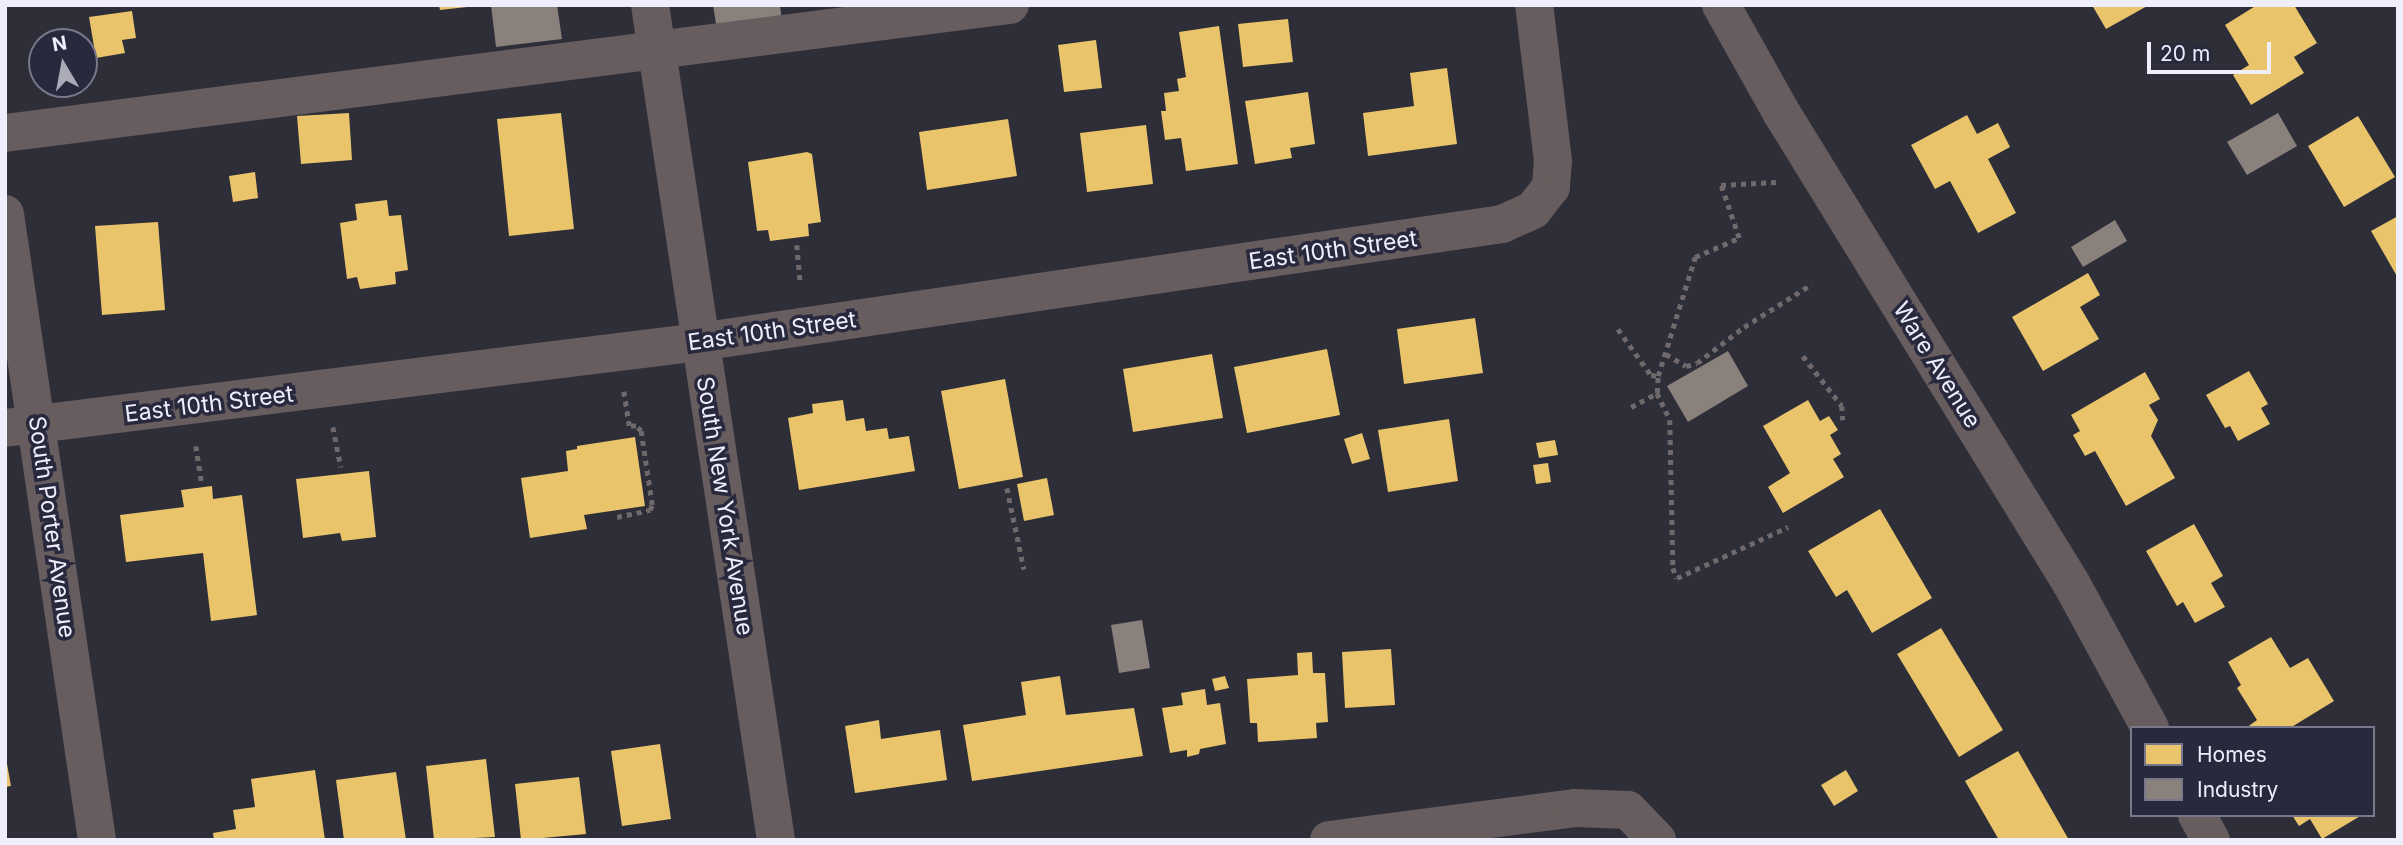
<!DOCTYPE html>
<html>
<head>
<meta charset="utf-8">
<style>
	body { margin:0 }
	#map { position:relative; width:2403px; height:845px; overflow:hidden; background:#2e2e39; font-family:Inter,sans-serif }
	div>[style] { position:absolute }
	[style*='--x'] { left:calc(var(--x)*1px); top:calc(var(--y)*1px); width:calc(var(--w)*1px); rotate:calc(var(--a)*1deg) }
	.homes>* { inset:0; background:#e9c46a }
	.industry>* { inset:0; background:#8a817c }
	.path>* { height:4.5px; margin-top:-2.25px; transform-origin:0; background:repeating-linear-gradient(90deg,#6f696c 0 5px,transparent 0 10px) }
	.minor>* { height:38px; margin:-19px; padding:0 19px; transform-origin:19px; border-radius:19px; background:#675d5e }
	span { translate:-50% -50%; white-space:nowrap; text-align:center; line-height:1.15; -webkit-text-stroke:7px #29293e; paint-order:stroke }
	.street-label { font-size:23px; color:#eeeefc }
	.frame { position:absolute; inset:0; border:7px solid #eeeefc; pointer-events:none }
	.legend { position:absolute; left:2130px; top:726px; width:245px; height:91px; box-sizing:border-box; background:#29293e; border:2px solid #78788a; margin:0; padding:9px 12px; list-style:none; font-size:21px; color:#eeeefc }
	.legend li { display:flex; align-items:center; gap:14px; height:35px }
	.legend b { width:35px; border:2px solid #78788a }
	.north { position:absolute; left:28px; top:28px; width:70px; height:70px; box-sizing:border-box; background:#29293e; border:2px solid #78788a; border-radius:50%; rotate:350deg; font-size:19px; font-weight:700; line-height:28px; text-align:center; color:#eeeefc }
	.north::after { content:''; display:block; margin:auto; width:24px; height:32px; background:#ababb8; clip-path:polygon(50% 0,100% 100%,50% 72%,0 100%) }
	.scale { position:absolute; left:2147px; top:42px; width:124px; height:32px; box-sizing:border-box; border:4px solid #eeeefc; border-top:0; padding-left:9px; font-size:21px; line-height:24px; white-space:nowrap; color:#eeeefc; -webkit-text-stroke:5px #29293e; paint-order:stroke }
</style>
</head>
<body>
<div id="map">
	<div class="homes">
		<i style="clip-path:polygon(439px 5px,467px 5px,467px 7px,440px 10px)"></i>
		<i style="clip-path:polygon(2092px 5px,2149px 5px,2106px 29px)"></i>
		<i style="clip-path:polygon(2257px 5px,2294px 5px,2317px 43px,2294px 57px,2304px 73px,2251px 105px,2233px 75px,2249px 65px,2225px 25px)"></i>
		<i style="clip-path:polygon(132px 11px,136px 38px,122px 40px,125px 53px,96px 58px,89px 17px)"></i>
		<i style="clip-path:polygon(1288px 19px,1293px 62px,1243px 67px,1238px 24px)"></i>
		<i style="clip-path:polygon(1219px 26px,1238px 164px,1186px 171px,1181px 138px,1165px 140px,1161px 111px,1166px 111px,1164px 93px,1179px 91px,1177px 79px,1186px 77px,1179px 32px)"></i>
		<i style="clip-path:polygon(1096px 40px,1102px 88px,1064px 92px,1058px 45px)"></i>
		<i style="clip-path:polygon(1447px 68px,1457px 144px,1368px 156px,1363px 113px,1414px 106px,1410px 73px)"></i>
		<i style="clip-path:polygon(1308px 92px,1315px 144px,1290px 148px,1292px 158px,1255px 164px,1245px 101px)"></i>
		<i style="clip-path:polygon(349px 113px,352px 160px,301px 164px,297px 116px)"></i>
		<i style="clip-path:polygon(561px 113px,574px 229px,509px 236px,497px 119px)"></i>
		<i style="clip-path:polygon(1967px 115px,1977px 134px,1998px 123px,2010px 147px,1988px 159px,2016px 213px,1978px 233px,1950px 181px,1935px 189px,1911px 145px)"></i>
		<i style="clip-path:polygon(2358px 116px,2395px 177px,2344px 207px,2308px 146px)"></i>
		<i style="clip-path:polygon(1008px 119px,1017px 176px,927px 190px,919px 132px)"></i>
		<i style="clip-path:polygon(1146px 125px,1153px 184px,1087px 192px,1080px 133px)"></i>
		<i style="clip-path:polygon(807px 152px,812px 154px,821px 222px,808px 224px,809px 236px,770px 241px,768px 230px,757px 231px,748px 162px)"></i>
		<i style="clip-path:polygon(255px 172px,258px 198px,233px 202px,229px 176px)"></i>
		<i style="clip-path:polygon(387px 200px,389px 216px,401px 215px,408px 270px,395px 272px,396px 284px,360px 289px,357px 277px,347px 279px,340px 223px,357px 220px,355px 204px)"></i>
		<i style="clip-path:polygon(2398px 216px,2398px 278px,2371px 231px)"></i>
		<i style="clip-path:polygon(158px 222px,165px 310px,102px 315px,95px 226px)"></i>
		<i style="clip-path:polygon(2088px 273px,2100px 295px,2080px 307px,2099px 339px,2043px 371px,2012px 317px)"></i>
		<i style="clip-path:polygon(1475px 318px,1483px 373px,1404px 384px,1397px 329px)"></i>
		<i style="clip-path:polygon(1327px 349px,1340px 415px,1247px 433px,1234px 367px)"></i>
		<i style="clip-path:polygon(1212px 354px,1223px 418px,1133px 432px,1123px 369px)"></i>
		<i style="clip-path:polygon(2249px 371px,2268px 404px,2261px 408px,2270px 424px,2238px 441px,2230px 426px,2225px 428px,2206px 395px)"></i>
		<i style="clip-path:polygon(2145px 372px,2160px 399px,2149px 405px,2158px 420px,2151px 436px,2175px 478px,2126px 506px,2095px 451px,2085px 456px,2073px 435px,2080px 431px,2071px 415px)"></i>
		<i style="clip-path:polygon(1005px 379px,1023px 477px,959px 489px,941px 391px)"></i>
		<i style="clip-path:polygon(843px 400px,846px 421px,864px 418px,866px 431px,887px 428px,889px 439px,909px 436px,915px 471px,799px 490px,788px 418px,813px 413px,812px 404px)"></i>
		<i style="clip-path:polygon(1808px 400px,1820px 421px,1829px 416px,1838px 430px,1830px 435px,1841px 454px,1833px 459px,1844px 477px,1783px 513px,1768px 487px,1790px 473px,1763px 426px)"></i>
		<i style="clip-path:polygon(1449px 419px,1458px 481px,1388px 492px,1378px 430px)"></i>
		<i style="clip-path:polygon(1362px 433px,1370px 459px,1352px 464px,1344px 439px)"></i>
		<i style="clip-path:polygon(635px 437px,645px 506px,584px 515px,587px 529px,530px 538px,521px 478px,568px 471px,566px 451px,577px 449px,577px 446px)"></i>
		<i style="clip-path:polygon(1555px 440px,1558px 455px,1539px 458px,1536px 443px)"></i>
		<i style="clip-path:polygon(1548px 463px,1551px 482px,1536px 484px,1533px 465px)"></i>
		<i style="clip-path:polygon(369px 471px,376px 537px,342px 541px,340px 533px,303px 538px,296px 479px)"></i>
		<i style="clip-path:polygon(1047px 478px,1054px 515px,1024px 521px,1017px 484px)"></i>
		<i style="clip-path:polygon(212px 486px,213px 499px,242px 495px,257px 615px,211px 621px,203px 553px,126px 562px,120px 515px,184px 507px,181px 490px)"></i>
		<i style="clip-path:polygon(1880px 509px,1932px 598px,1872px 633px,1847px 590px,1836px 597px,1808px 551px)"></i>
		<i style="clip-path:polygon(2194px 524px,2223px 576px,2211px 583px,2225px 607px,2195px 623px,2183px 602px,2177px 606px,2146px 551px)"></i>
		<i style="clip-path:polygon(1941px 628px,2003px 730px,1959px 757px,1897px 654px)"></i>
		<i style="clip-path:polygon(2271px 637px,2290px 668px,2308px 658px,2334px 701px,2290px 728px,2246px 728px,2257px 720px,2237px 688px,2241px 685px,2228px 662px)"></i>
		<i style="clip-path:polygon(1391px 649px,1395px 705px,1345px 708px,1342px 652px)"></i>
		<i style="clip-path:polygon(1312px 652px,1313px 673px,1325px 673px,1328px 722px,1316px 723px,1317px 738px,1258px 742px,1257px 723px,1250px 723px,1247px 679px,1298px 675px,1297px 653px)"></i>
		<i style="clip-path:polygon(1060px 676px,1066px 715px,1134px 708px,1143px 756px,972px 781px,963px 725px,1026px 715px,1021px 682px)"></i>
		<i style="clip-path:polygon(1225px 676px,1229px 688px,1215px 691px,1212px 679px)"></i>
		<i style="clip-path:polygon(1205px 689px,1207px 705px,1220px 703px,1226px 744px,1200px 749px,1199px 754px,1187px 757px,1187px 750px,1170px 753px,1162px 708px,1183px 705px,1181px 693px)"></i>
		<i style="clip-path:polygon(879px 720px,881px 739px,940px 730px,947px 780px,855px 793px,845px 726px)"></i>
		<i style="clip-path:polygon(660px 744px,671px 819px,622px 826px,611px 751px)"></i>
		<i style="clip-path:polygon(2018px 751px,2069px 840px,1999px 840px,1965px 781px)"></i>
		<i style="clip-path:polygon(5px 753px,11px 786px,5px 787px)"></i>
		<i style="clip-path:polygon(486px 759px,495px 837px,434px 840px,426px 766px)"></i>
		<i style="clip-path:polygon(315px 770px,325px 840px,214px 840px,213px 833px,236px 829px,233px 810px,255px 807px,251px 779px)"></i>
		<i style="clip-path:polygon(1846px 770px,1858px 791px,1834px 806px,1821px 785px)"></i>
		<i style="clip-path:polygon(396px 772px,406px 840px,344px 840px,336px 780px)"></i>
		<i style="clip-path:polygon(579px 777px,586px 834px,521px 840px,515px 784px)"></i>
		<i style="clip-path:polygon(2292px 815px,2362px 815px,2322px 839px,2310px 819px,2299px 826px)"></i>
	</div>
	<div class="industry">
		<i style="clip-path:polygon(491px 5px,557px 5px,562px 39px,496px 47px)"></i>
		<i style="clip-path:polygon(713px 5px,780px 5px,782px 22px,717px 30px)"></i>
		<i style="clip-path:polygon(2278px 113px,2297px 146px,2247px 175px,2227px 142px)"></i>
		<i style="clip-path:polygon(2115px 220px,2127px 241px,2083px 267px,2071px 247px)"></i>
		<i style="clip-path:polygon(1728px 351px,1748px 386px,1688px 422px,1667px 386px)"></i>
		<i style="clip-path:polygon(1142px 620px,1150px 668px,1119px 673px,1111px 625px)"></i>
	</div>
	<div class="path">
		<i style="--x:797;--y:245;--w:36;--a:85"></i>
		<i style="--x:1618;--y:329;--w:57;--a:54.3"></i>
		<i style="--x:1651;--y:375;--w:7;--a:8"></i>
		<i style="--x:1658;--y:376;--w:125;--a:-72.7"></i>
		<i style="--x:1695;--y:257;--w:48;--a:-23.4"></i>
		<i style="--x:1739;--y:238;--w:56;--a:-108.8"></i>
		<i style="--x:1721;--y:185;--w:55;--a:-3.1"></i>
		<i style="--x:1666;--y:354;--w:23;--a:31"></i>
		<i style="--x:1686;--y:366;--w:11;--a:-15"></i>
		<i style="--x:1697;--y:363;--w:59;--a:-37.5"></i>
		<i style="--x:1744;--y:327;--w:80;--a:-32.3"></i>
		<i style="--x:1803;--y:356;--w:63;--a:52"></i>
		<i style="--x:1842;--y:406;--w:14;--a:86"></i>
		<i style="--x:1657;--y:393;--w:30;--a:64"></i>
		<i style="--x:1670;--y:420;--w:148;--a:88.8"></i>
		<i style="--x:1673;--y:568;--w:11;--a:68"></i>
		<i style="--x:1677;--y:578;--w:122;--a:-24.7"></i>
		<i style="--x:1631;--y:407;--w:30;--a:-28"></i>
		<i style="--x:1657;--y:393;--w:17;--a:-87"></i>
		<i style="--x:333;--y:427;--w:41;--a:78.7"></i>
		<i style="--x:196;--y:446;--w:36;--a:81"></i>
		<i style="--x:1007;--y:488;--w:83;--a:78.1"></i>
		<i style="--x:617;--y:517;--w:34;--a:-12"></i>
		<i style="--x:650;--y:510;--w:5;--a:-68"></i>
		<i style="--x:652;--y:505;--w:75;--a:-98.5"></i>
		<i style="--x:641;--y:431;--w:7;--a:-135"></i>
		<i style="--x:636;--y:426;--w:7;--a:180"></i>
		<i style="--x:629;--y:426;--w:36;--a:-99"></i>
	</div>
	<div class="minor">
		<i style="--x:650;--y:5;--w:844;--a:81.42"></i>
		<i style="--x:1721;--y:5;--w:123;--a:60.7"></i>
		<i style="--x:1781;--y:112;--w:553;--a:58.38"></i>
		<i style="--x:2071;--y:583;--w:165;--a:61.4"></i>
		<i style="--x:5;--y:133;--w:1013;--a:-7.26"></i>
		<i style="--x:5;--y:214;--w:633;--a:81.64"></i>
		<i style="--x:5;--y:428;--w:699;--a:-7.06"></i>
		<i style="--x:699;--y:342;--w:812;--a:-8.36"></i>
		<i style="--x:1502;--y:224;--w:34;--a:-24"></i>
		<i style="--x:1533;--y:210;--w:29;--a:-52"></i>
		<i style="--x:1551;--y:187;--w:26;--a:-86"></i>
		<i style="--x:1553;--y:161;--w:157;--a:-96.9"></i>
		<i style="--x:2197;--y:815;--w:29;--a:61"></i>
		<i style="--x:1329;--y:840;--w:248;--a:-7.4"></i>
		<i style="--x:1575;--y:808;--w:53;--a:2.2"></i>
		<i style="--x:1628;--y:810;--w:42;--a:46"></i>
	</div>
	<div class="street-label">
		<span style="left:1333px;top:250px;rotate:-8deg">East 10th Street</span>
		<span style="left:772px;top:331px;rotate:-8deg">East 10th Street</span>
		<span style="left:1937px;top:365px;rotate:58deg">Ware Avenue</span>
		<span style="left:209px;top:404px;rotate:-7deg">East 10th Street</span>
		<span style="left:725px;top:506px;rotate:81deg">South New York Avenue</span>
		<span style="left:52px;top:527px;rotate:82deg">South Porter Avenue</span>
	</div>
	<div class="frame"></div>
	<ul class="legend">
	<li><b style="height:19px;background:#e9c46a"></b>Homes</li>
	<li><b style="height:19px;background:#8a817c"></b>Industry</li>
	</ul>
	<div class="north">N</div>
	<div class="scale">20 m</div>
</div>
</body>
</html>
